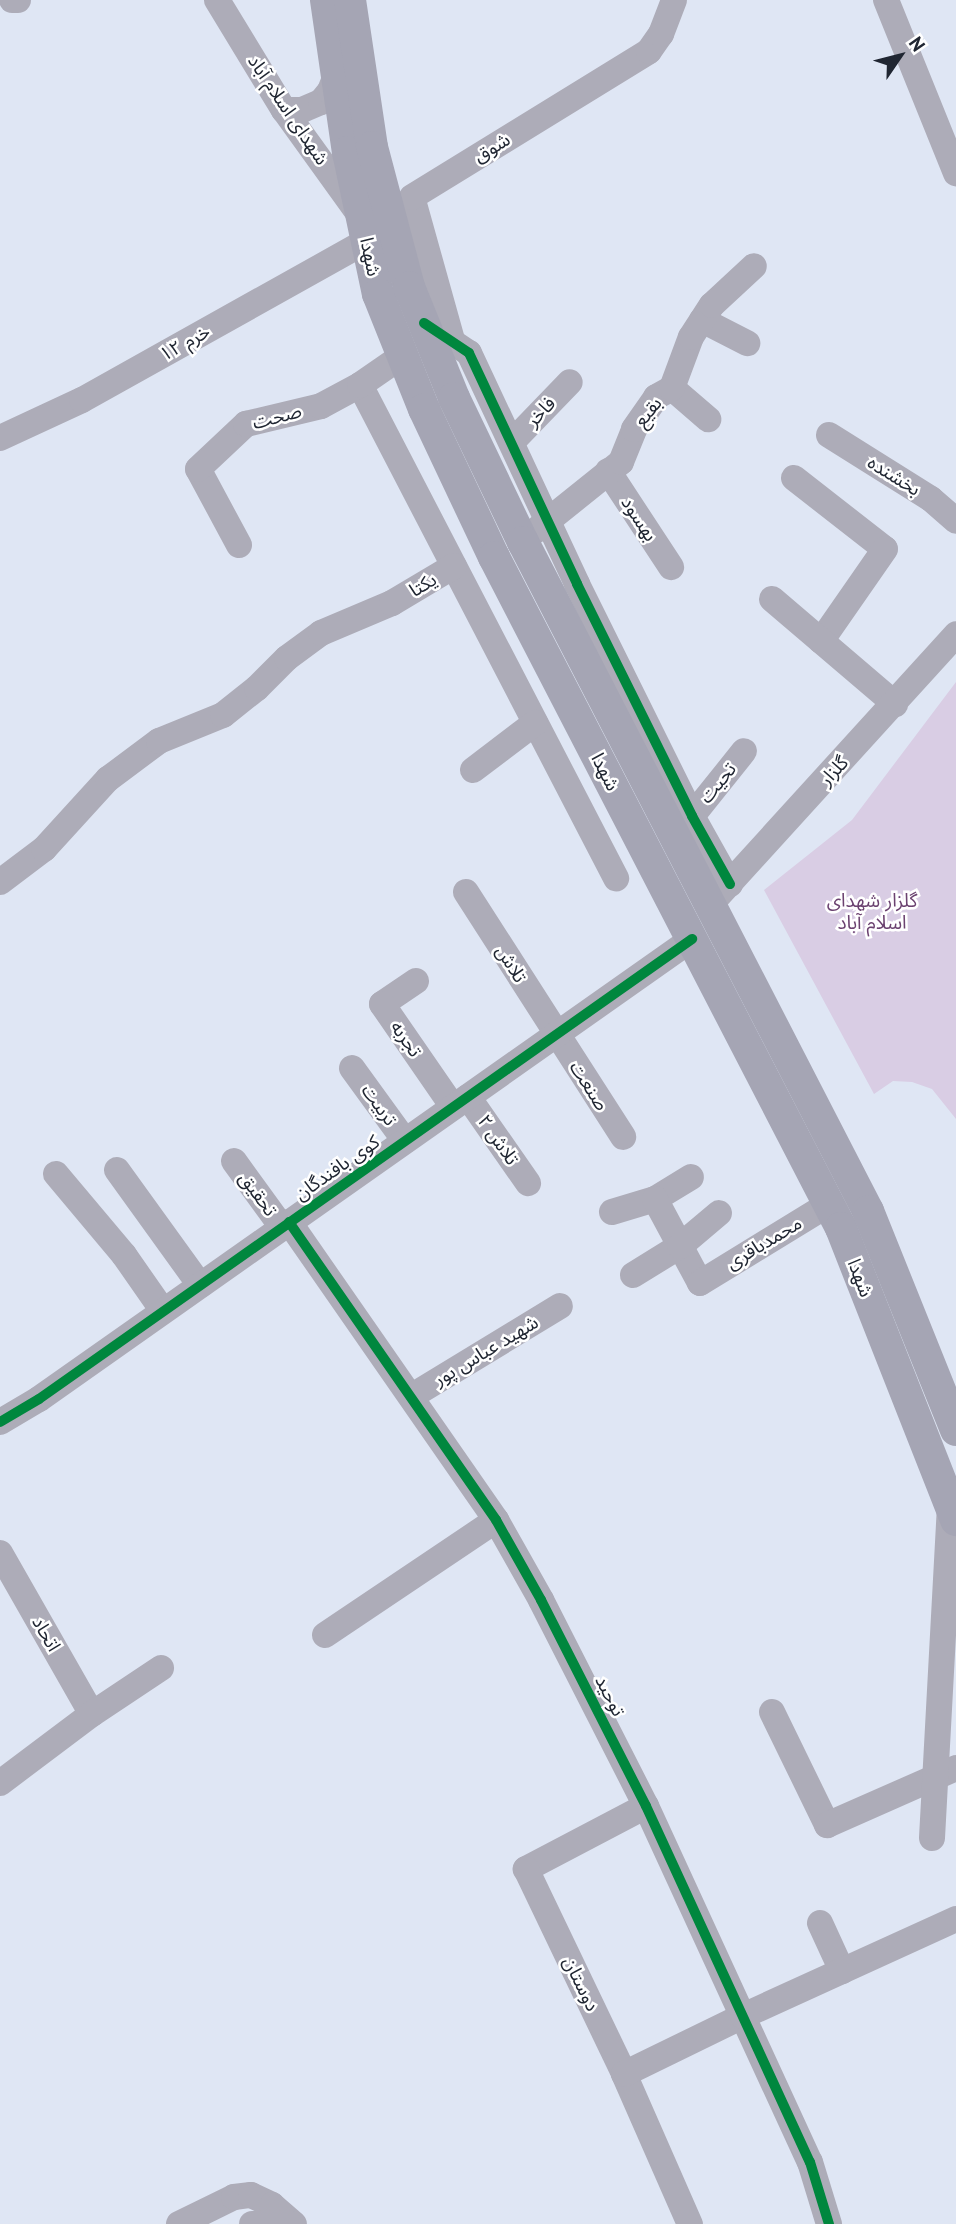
<!DOCTYPE html>
<html>
<head>
<meta charset="utf-8">
<style>
	body { margin:0 }
	#map { position:relative; width:956px; height:2224px; overflow:hidden; background:#dfe6f4; font-family:"PT Sans","Noto Sans Arabic",sans-serif }
	div>[style] { position:absolute }
	[style*='--x'] { left:calc(var(--x)*1px); top:calc(var(--y)*1px); width:calc(var(--w)*1px); rotate:calc(var(--a)*1deg) }
	.green>* { inset:0; background:#d9cde4 }
	.minor>* { height:26px; margin:-13px; padding:0 13px; transform-origin:13px; border-radius:13px; background:#adacb8 }
	.major>* { height:32px; margin:-16px; padding:0 16px; transform-origin:16px; border-radius:16px; background:#a5a5b4 }
	.cycleway>* { height:10px; margin:-5px; padding:0 5px; transform-origin:5px; border-radius:5px; background:#00873e }
	span { translate:-50% -50%; white-space:nowrap; text-align:center; line-height:1.15; -webkit-text-stroke:5px #fff; paint-order:stroke }
	.street-label { font-size:19px; color:#202632 }
	.park-label { font-size:19px; color:#6b4270 }
	.north { position:absolute; left:865px; top:21px; width:70px; height:70px; -webkit-text-stroke:5px #fff; paint-order:stroke; rotate:55deg; font-size:19px; font-weight:700; line-height:28px; text-align:center; color:#202632 }
	.north::after { content:''; display:block; margin:auto; width:24px; height:32px; background:#202632; clip-path:polygon(50% 0,100% 100%,50% 72%,0 100%) }
</style>
</head>
<body>
<div id="map">
	<div class="green">
		<i style="clip-path:polygon(956px 682px,956px 1119px,932px 1089px,912px 1082px,893px 1081px,874px 1094px,764px 890px,852px 820px)"></i>
	</div>
	<div class="minor">
		<i style="--x:12;--y:0;--w:6;--a:0"></i>
		<i style="--x:217;--y:0;--w:129;--a:58.7"></i>
		<i style="--x:284;--y:110;--w:128;--a:54.2"></i>
		<i style="--x:886;--y:0;--w:187;--a:68"></i>
		<i style="--x:284;--y:110;--w:18;--a:0"></i>
		<i style="--x:302;--y:110;--w:21;--a:-23"></i>
		<i style="--x:321;--y:102;--w:14;--a:-51"></i>
		<i style="--x:330;--y:91;--w:17;--a:-69"></i>
		<i style="--x:702;--y:320;--w:51;--a:27.1"></i>
		<i style="--x:424;--y:323;--w:54;--a:33.7"></i>
		<i style="--x:469;--y:353;--w:255;--a:64.9"></i>
		<i style="--x:577;--y:584;--w:259;--a:63.6"></i>
		<i style="--x:692;--y:816;--w:78;--a:60.8"></i>
		<i style="--x:452;--y:340;--w:148;--a:-105.6"></i>
		<i style="--x:412;--y:197;--w:278;--a:-31.6"></i>
		<i style="--x:649;--y:51;--w:21;--a:-55"></i>
		<i style="--x:661;--y:34;--w:36;--a:-69"></i>
		<i style="--x:360;--y:385;--w:556;--a:62.56"></i>
		<i style="--x:672;--y:388;--w:48;--a:40.7"></i>
		<i style="--x:829;--y:435;--w:120;--a:32.1"></i>
		<i style="--x:931;--y:499;--w:33;--a:41"></i>
		<i style="--x:0;--y:438;--w:90;--a:-24.9"></i>
		<i style="--x:82;--y:400;--w:326;--a:-29.2"></i>
		<i style="--x:512;--y:442;--w:83;--a:-46"></i>
		<i style="--x:608;--y:471;--w:115;--a:56.7"></i>
		<i style="--x:794;--y:478;--w:115;--a:38"></i>
		<i style="--x:885;--y:549;--w:112;--a:124.8"></i>
		<i style="--x:535;--y:531;--w:110;--a:-38.7"></i>
		<i style="--x:621;--y:462;--w:35;--a:-68"></i>
		<i style="--x:634;--y:429;--w:39;--a:-55"></i>
		<i style="--x:656;--y:397;--w:18;--a:-29"></i>
		<i style="--x:672;--y:388;--w:54;--a:-69.6"></i>
		<i style="--x:691;--y:337;--w:38;--a:-57"></i>
		<i style="--x:712;--y:305;--w:57;--a:-42.9"></i>
		<i style="--x:239;--y:545;--w:86;--a:-118.3"></i>
		<i style="--x:198;--y:469;--w:66;--a:-43.2"></i>
		<i style="--x:246;--y:424;--w:77;--a:-13.5"></i>
		<i style="--x:321;--y:406;--w:44;--a:-28.3"></i>
		<i style="--x:360;--y:385;--w:51;--a:-34.6"></i>
		<i style="--x:772;--y:599;--w:162;--a:40.5"></i>
		<i style="--x:473;--y:770;--w:78;--a:-37.2"></i>
		<i style="--x:692;--y:816;--w:83;--a:-51.3"></i>
		<i style="--x:0;--y:882;--w:55;--a:-36.9"></i>
		<i style="--x:44;--y:849;--w:95;--a:-47.6"></i>
		<i style="--x:108;--y:779;--w:64;--a:-36.7"></i>
		<i style="--x:159;--y:741;--w:69;--a:-22.1"></i>
		<i style="--x:223;--y:715;--w:43;--a:-38.5"></i>
		<i style="--x:257;--y:688;--w:42;--a:-45"></i>
		<i style="--x:287;--y:658;--w:42;--a:-36.3"></i>
		<i style="--x:321;--y:633;--w:77;--a:-22.9"></i>
		<i style="--x:392;--y:603;--w:72;--a:-30.8"></i>
		<i style="--x:466;--y:892;--w:291;--a:57.3"></i>
		<i style="--x:718;--y:896;--w:354;--a:-47.7"></i>
		<i style="--x:416;--y:981;--w:41;--a:145.9"></i>
		<i style="--x:382;--y:1004;--w:125;--a:55.4"></i>
		<i style="--x:352;--y:1068;--w:90;--a:54"></i>
		<i style="--x:468;--y:1097;--w:105;--a:55.1"></i>
		<i style="--x:234;--y:1161;--w:82;--a:54"></i>
		<i style="--x:117;--y:1170;--w:142;--a:54.2"></i>
		<i style="--x:56;--y:1174;--w:106;--a:50"></i>
		<i style="--x:124;--y:1255;--w:68;--a:55.1"></i>
		<i style="--x:655;--y:1199;--w:42;--a:-31.4"></i>
		<i style="--x:612;--y:1212;--w:45;--a:-16.8"></i>
		<i style="--x:655;--y:1199;--w:95;--a:61.8"></i>
		<i style="--x:700;--y:1283;--w:151;--a:-31.5"></i>
		<i style="--x:289;--y:1222;--w:363;--a:55.2"></i>
		<i style="--x:496;--y:1520;--w:92;--a:60.6"></i>
		<i style="--x:541;--y:1600;--w:231;--a:63"></i>
		<i style="--x:646;--y:1806;--w:392;--a:65.3"></i>
		<i style="--x:810;--y:2162;--w:65;--a:73"></i>
		<i style="--x:633;--y:1275;--w:55;--a:-31.7"></i>
		<i style="--x:680;--y:1246;--w:51;--a:-40.2"></i>
		<i style="--x:412;--y:1396;--w:173;--a:-31.3"></i>
		<i style="--x:0;--y:1422;--w:45;--a:-30.5"></i>
		<i style="--x:39;--y:1399;--w:799;--a:-35.16"></i>
		<i style="--x:0;--y:1553;--w:185;--a:60.3"></i>
		<i style="--x:325;--y:1635;--w:206;--a:-33.9"></i>
		<i style="--x:772;--y:1712;--w:126;--a:64"></i>
		<i style="--x:827;--y:1825;--w:141;--a:-23.8"></i>
		<i style="--x:0;--y:1783;--w:115;--a:-36.9"></i>
		<i style="--x:92;--y:1714;--w:83;--a:-33.7"></i>
		<i style="--x:646;--y:1806;--w:136;--a:152.3"></i>
		<i style="--x:526;--y:1869;--w:227;--a:64.4"></i>
		<i style="--x:624;--y:2074;--w:164;--a:66.3"></i>
		<i style="--x:932;--y:1838;--w:333;--a:-86.9"></i>
		<i style="--x:820;--y:1923;--w:53;--a:65.4"></i>
		<i style="--x:624;--y:2074;--w:132;--a:-26"></i>
		<i style="--x:743;--y:2016;--w:234;--a:-24.5"></i>
		<i style="--x:179;--y:2224;--w:61;--a:-26.1"></i>
		<i style="--x:234;--y:2197;--w:17;--a:-7"></i>
		<i style="--x:251;--y:2195;--w:23;--a:25"></i>
		<i style="--x:272;--y:2205;--w:29;--a:41"></i>
		<i style="--x:252;--y:2224;--w:41;--a:0"></i>
	</div>
	<div class="major">
		<i style="--x:326;--y:0;--w:154;--a:81.8"></i>
		<i style="--x:348;--y:152;--w:145;--a:78.1"></i>
		<i style="--x:378;--y:294;--w:124;--a:68.2"></i>
		<i style="--x:424;--y:409;--w:164;--a:64.7"></i>
		<i style="--x:494;--y:557;--w:755;--a:62.65"></i>
		<i style="--x:841;--y:1228;--w:314;--a:68.5"></i>
		<i style="--x:350;--y:0;--w:149;--a:81.5"></i>
		<i style="--x:372;--y:147;--w:145;--a:75.2"></i>
		<i style="--x:409;--y:287;--w:120;--a:67.9"></i>
		<i style="--x:454;--y:398;--w:160;--a:64.4"></i>
		<i style="--x:523;--y:542;--w:753;--a:62.72"></i>
		<i style="--x:868;--y:1211;--w:236;--a:68.1"></i>
	</div>
	<div class="cycleway">
		<i style="--x:424;--y:323;--w:54;--a:33.7"></i>
		<i style="--x:469;--y:353;--w:255;--a:64.9"></i>
		<i style="--x:577;--y:584;--w:259;--a:63.6"></i>
		<i style="--x:692;--y:816;--w:78;--a:60.8"></i>
		<i style="--x:289;--y:1222;--w:363;--a:55.2"></i>
		<i style="--x:496;--y:1520;--w:92;--a:60.6"></i>
		<i style="--x:541;--y:1600;--w:231;--a:63"></i>
		<i style="--x:646;--y:1806;--w:392;--a:65.3"></i>
		<i style="--x:810;--y:2162;--w:65;--a:73"></i>
		<i style="--x:0;--y:1422;--w:45;--a:-30.5"></i>
		<i style="--x:39;--y:1399;--w:799;--a:-35.16"></i>
	</div>
	<div class="street-label">
		<span style="left:288px;top:110px;rotate:56deg">شهدای اسلام آباد</span>
		<span style="left:492px;top:148px;rotate:-32deg">شوق</span>
		<span style="left:370px;top:257px;rotate:78deg">شهدا</span>
		<span style="left:185px;top:343px;rotate:-29deg">خرم ۱۲</span>
		<span style="left:541px;top:412px;rotate:-46deg">فاخر</span>
		<span style="left:648px;top:412px;rotate:-51deg">بقیع</span>
		<span style="left:277px;top:417px;rotate:-15deg">صحت</span>
		<span style="left:894px;top:476px;rotate:32deg">بخشنده</span>
		<span style="left:639px;top:519px;rotate:57deg">بهسود</span>
		<span style="left:423px;top:585px;rotate:-31deg">یکتا</span>
		<span style="left:834px;top:771px;rotate:-47deg">گلزار</span>
		<span style="left:605px;top:772px;rotate:63deg">شهدا</span>
		<span style="left:718px;top:783px;rotate:-51deg">تحیت</span>
		<span style="left:511px;top:964px;rotate:58deg">تلاش</span>
		<span style="left:406px;top:1039px;rotate:55deg">تجربه</span>
		<span style="left:589px;top:1086px;rotate:57deg">صنعت</span>
		<span style="left:379px;top:1105px;rotate:54deg">تربیت</span>
		<span style="left:498px;top:1140px;rotate:55deg">تلاش ۲</span>
		<span style="left:337px;top:1168px;rotate:-35deg">کوی بافندگان</span>
		<span style="left:258px;top:1194px;rotate:54deg">تحقیق</span>
		<span style="left:764px;top:1243px;rotate:-31deg">محمدباقری</span>
		<span style="left:860px;top:1278px;rotate:69deg">شهدا</span>
		<span style="left:486px;top:1351px;rotate:-31deg">شهید عباس پور</span>
		<span style="left:46px;top:1634px;rotate:60deg">اتحاد</span>
		<span style="left:610px;top:1696px;rotate:63deg">توحید</span>
		<span style="left:581px;top:1984px;rotate:64deg">دوستان</span>
	</div>
	<div class="park-label">
		<span style="left:872px;top:912px">گلزار شهدای<br>اسلام آباد</span>
	</div>
	<div class="north">N</div>
</div>
</body>
</html>
